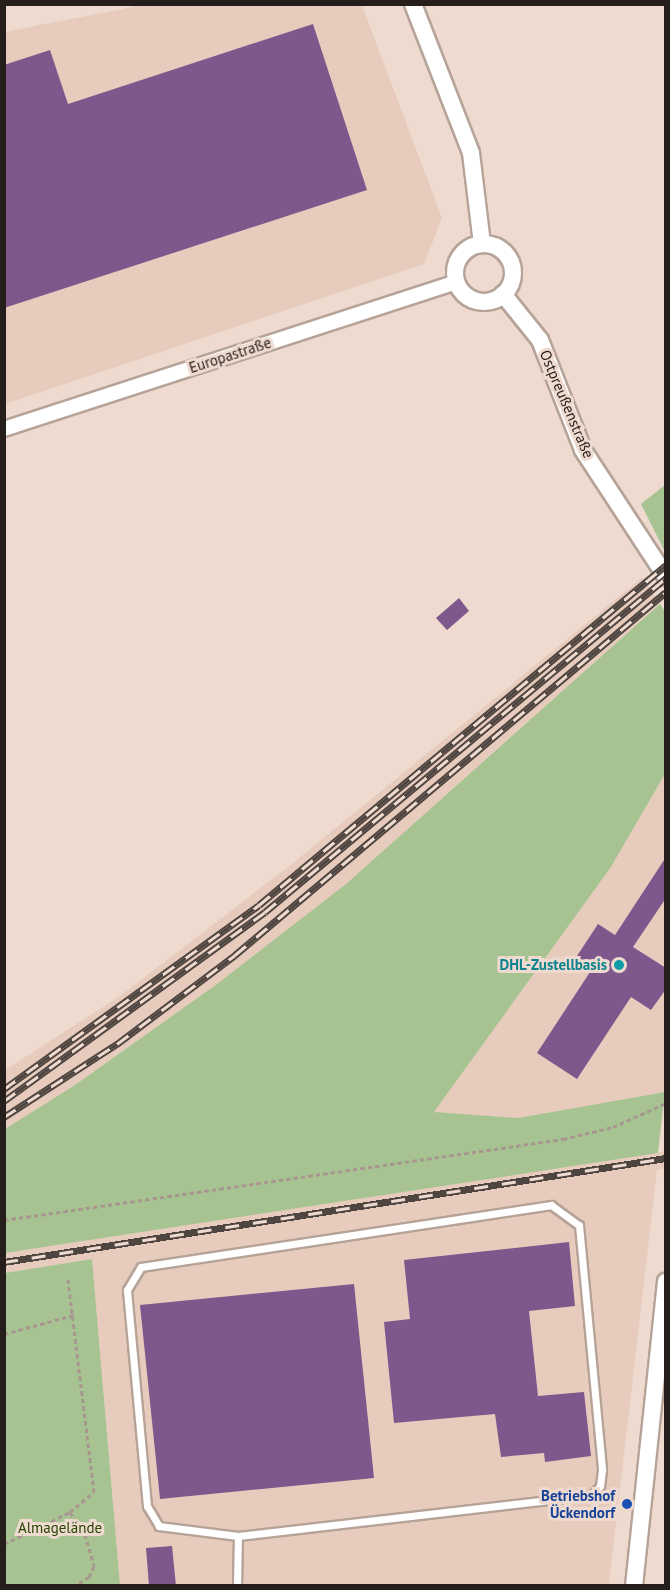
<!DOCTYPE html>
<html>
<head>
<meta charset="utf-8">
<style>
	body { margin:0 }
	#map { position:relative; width:670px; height:1590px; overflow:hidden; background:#eedacf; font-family:"PT Sans",sans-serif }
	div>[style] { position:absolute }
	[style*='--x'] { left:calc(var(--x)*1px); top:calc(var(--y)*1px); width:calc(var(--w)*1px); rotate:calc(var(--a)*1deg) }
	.built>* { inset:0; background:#e7ccbd }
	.green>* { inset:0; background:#a8c392 }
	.building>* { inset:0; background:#7e588c }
	.path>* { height:3px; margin-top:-1.5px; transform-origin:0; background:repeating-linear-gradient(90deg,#a7978f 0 4.5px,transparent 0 7.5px) }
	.roads { filter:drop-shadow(2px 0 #b6a398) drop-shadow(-2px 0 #b6a398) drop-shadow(0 2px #b6a398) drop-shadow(0 -2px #b6a398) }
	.service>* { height:7px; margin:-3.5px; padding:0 3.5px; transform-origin:3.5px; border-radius:3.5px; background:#fff }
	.minor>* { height:14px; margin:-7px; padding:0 7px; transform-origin:7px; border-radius:7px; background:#fff }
	.tertiary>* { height:16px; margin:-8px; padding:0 8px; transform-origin:8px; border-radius:8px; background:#fff }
	.tertiary>.ring { margin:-8px; padding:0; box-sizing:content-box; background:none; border:16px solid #fff; border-radius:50% }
	.rail>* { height:7px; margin-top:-3.5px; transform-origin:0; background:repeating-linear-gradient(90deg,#eedacf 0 14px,#4f4540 0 28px); box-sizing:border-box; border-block:2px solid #4f4540 }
	.dots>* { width:16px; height:16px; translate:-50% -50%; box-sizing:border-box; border:3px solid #eedacf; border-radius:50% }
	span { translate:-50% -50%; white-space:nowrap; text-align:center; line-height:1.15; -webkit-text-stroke:6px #eedacf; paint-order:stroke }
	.street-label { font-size:15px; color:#251e1a }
	.culture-label { font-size:15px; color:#0d838f; font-weight:700 }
	.right { translate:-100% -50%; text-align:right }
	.transit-label { font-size:15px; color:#164399; font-weight:700 }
	.park-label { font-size:15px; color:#274502 }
	.frame { position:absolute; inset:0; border:6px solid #251e1a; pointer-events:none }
</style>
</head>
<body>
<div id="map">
	<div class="built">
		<i style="clip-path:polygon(143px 5px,362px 5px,442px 218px,424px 264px,5px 404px,4px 32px)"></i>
		<i style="clip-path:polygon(643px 577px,660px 604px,346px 884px,217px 984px,75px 1085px,5px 1129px,5px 1070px,120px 996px,288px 867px)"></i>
		<i style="clip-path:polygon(665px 774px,665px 1092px,518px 1118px,433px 1113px,611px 867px)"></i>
		<i style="clip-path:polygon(665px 1151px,665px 1168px,657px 1170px,609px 1584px,120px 1585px,92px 1259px,5px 1273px,5px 1253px)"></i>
	</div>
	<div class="green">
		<i style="clip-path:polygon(665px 485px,665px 552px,641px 504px)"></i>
		<i style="clip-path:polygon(660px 604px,666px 613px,665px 774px,611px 867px,434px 1112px,518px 1118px,665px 1092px,658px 1153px,5px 1253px,5px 1129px,75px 1085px,217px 984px,346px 884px)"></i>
		<i style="clip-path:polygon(92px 1259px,120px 1585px,5px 1585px,5px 1273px)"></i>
	</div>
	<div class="building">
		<i style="clip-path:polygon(313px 24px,367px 190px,4px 308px,4px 65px,50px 50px,68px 104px)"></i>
		<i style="clip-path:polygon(459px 598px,469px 611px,447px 630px,436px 618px)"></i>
		<i style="clip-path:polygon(666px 857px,666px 898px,633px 947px,666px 968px,666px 989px,651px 1010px,631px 997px,577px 1079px,537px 1053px,590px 972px,573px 962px,598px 924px,615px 935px)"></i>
		<i style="clip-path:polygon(569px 1242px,575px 1306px,529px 1311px,538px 1396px,584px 1392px,591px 1456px,545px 1462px,544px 1453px,501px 1457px,495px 1414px,394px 1423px,384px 1322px,410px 1319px,404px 1260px)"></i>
		<i style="clip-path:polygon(354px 1284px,374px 1478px,160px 1499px,140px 1305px)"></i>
		<i style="clip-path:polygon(172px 1546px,176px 1586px,149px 1586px,146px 1548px)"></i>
	</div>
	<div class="path">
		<i style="--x:4;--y:1220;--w:565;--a:-8.24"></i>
		<i style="--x:563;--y:1139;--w:51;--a:-13.5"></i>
		<i style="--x:613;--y:1127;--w:58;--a:-24.4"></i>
		<i style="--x:4;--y:1334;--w:73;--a:-15.2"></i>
		<i style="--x:70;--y:1512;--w:27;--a:56"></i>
		<i style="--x:85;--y:1534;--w:33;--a:74"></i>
		<i style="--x:94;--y:1566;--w:12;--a:114"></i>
		<i style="--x:89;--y:1577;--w:17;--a:149"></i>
		<i style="--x:4;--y:1544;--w:73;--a:-25.9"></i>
		<i style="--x:70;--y:1512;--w:31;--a:-40"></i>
		<i style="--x:94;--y:1492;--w:214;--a:-97"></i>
	</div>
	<div class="roads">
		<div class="service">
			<i style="--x:551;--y:1205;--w:34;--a:36"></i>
			<i style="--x:579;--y:1225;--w:246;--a:84.6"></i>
			<i style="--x:602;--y:1470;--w:16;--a:97"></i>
			<i style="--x:600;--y:1486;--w:12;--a:132"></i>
			<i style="--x:592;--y:1495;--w:356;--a:173.4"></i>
			<i style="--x:238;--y:1536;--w:80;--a:-172.8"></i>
			<i style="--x:159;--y:1526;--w:23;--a:-121"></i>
			<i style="--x:147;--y:1506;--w:217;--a:-95.3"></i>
			<i style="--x:127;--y:1290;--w:27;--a:-59"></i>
			<i style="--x:141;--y:1267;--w:415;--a:-8.6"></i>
			<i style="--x:237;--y:1586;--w:50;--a:-88.9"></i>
		</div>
		<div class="minor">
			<i style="--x:4;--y:429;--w:475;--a:-18"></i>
		</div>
		<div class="tertiary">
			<i style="--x:413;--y:4;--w:160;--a:68.7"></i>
			<i style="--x:471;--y:153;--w:92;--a:83.1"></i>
			<i class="ring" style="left:455px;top:244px;width:42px;height:42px"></i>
			<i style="--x:503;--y:294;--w:59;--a:51.2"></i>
			<i style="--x:540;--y:340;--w:118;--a:68.6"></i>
			<i style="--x:583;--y:450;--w:152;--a:56.8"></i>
			<i style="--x:634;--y:1586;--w:306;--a:-84"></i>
		</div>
	</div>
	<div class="rail">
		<i style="--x:4;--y:1089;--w:314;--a:-35.8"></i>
		<i style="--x:259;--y:905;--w:530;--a:-39.87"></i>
		<i style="--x:4;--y:1101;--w:322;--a:-35.9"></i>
		<i style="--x:265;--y:912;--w:522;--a:-39.79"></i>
		<i style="--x:4;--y:1117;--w:135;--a:-32.9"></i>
		<i style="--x:117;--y:1044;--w:148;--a:-37"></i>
		<i style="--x:235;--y:955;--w:563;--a:-40.11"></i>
		<i style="--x:4;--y:1262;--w:670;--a:-8.93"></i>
	</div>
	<div class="dots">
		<i style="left:619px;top:965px;background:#0f9aa8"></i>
		<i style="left:627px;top:1504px;background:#1a4fb4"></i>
	</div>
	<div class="street-label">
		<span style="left:230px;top:355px;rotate:-18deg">Europastraße</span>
		<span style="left:567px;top:404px;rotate:67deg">Ostpreußenstraße</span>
	</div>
	<div class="culture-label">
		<span class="right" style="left:607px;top:965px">DHL-Zustellbasis</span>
	</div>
	<div class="transit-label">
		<span class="right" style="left:615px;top:1504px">Betriebshof<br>Ückendorf</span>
	</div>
	<div class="park-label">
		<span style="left:60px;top:1528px">Almagelände</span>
	</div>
	<div class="frame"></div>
</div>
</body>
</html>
